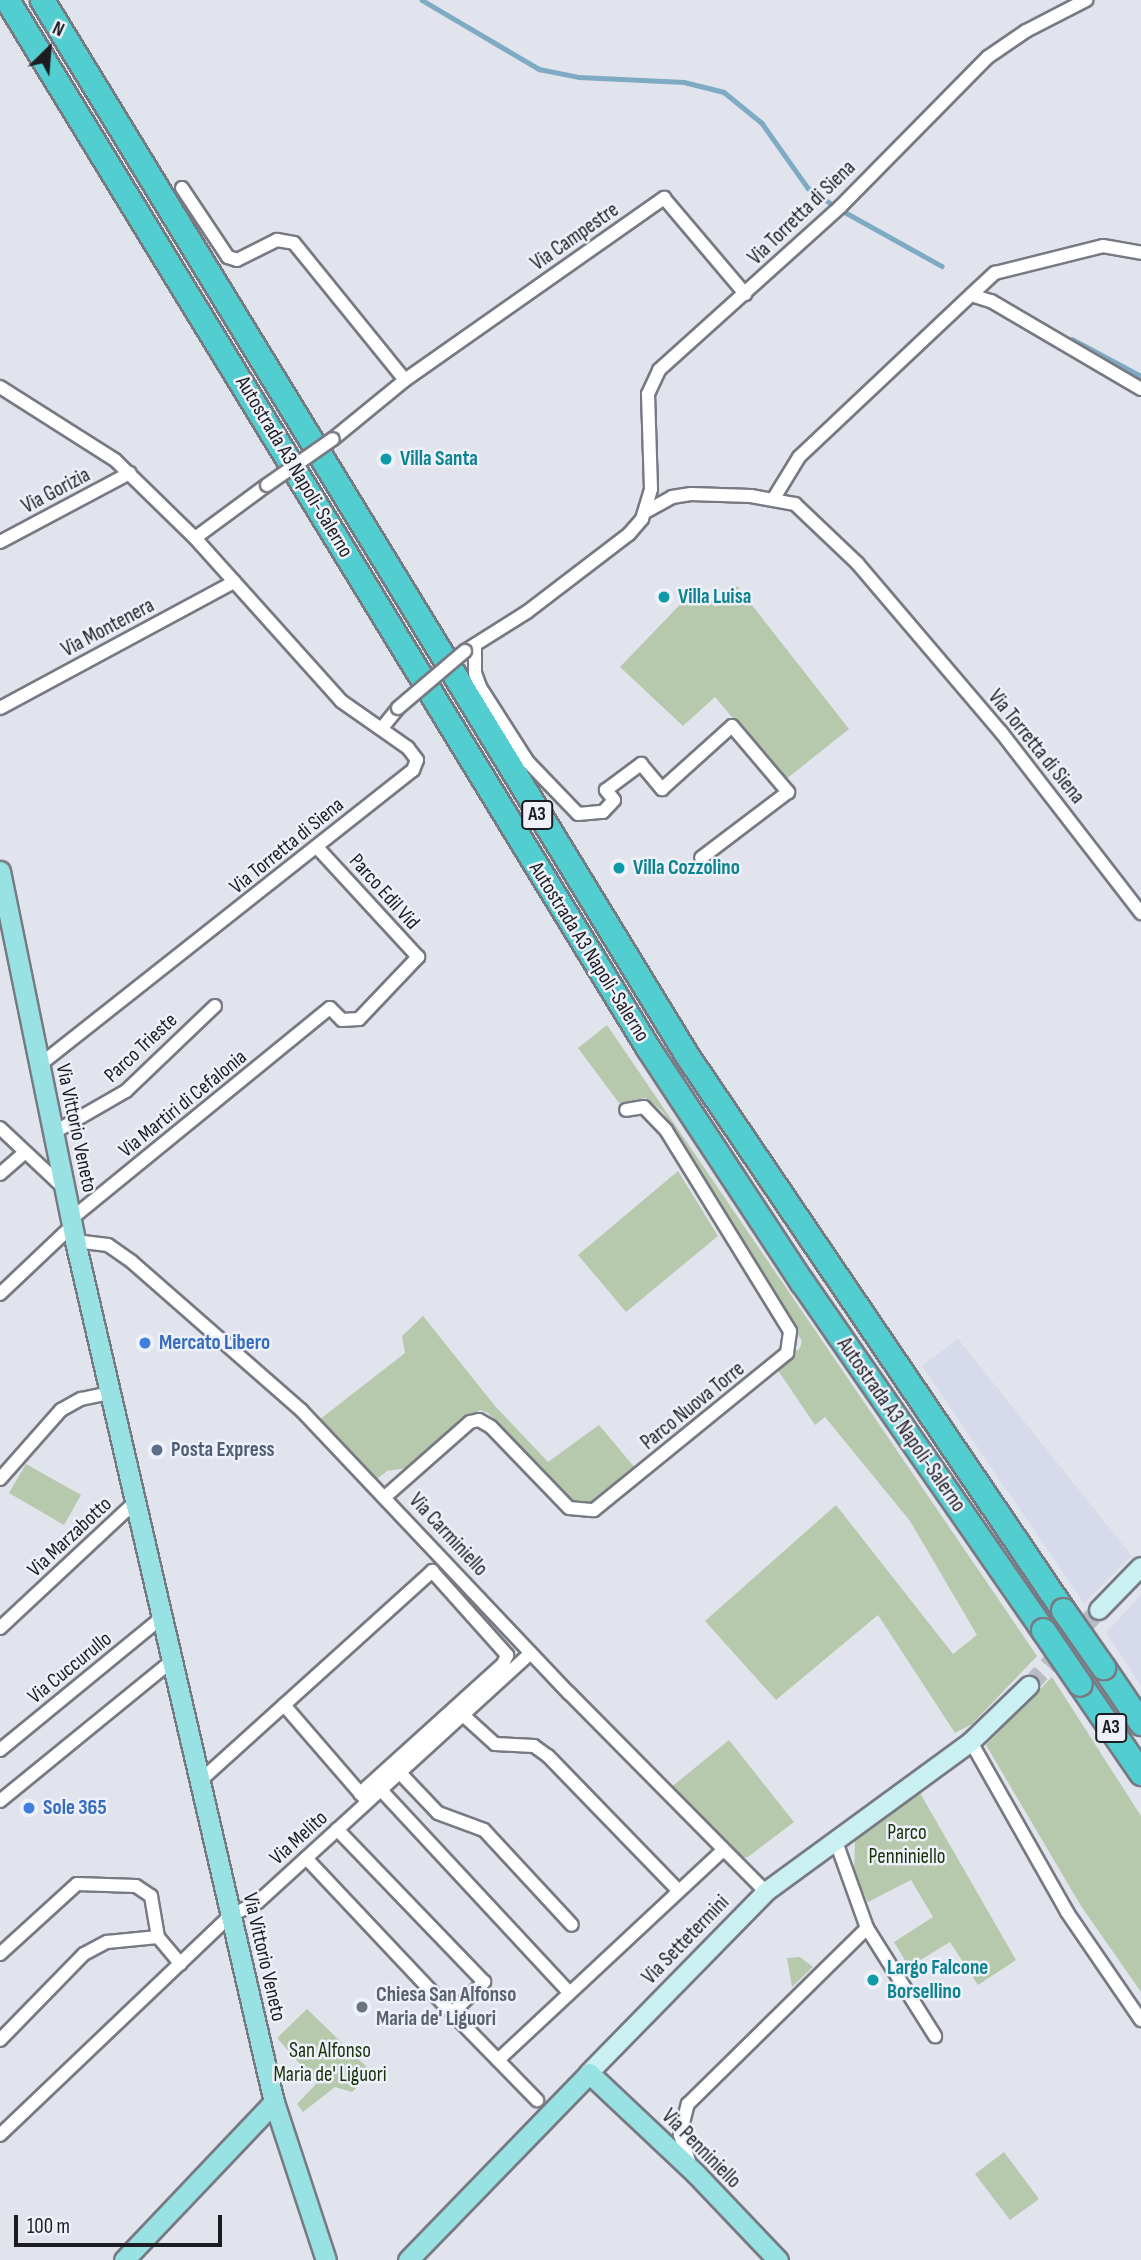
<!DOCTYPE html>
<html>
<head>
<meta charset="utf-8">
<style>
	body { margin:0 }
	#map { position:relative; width:1141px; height:2260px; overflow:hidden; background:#e1e4ed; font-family:"Sofia Sans Condensed",sans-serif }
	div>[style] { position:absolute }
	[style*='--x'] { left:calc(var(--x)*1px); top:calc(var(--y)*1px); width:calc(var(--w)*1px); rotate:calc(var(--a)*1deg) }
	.built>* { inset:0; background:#d6daea }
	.green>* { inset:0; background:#b7c9ad }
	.stream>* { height:4.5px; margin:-2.25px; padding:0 2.25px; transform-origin:2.25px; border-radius:2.25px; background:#7faac3 }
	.secondary-tunnel>* { height:18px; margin-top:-9px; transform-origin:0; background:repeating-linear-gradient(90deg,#babcc4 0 18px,transparent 0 27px) }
	.roads { filter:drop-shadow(2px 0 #787a83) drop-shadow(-2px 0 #787a83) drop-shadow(0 2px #787a83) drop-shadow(0 -2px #787a83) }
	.minor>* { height:12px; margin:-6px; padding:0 6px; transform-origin:6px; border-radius:6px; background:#fff }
	.secondary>* { height:18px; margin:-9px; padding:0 9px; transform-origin:9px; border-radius:9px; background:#cbf0f1 }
	.primary>* { height:19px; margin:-9.5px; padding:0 9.5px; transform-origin:9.5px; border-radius:9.5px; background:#98e2e3 }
	.motorway>* { height:23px; margin:-11.5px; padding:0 11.5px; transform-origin:11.5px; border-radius:11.5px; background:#53ced0 }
	.bridges { filter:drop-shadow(2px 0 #787a83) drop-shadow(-2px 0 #787a83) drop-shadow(0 2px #787a83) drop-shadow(0 -2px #787a83) }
	.minor-bridge>* { height:12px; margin:-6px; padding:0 6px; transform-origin:6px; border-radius:6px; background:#fff }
	.motorway-bridge>* { height:23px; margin:-11.5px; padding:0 11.5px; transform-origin:11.5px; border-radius:11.5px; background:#53ced0 }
	.dots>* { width:19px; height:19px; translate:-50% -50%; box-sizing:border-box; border:4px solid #eef1fa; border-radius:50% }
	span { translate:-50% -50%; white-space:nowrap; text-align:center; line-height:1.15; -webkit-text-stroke:5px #eef1fa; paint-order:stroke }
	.shield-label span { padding:2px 5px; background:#eef1fa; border:2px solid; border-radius:5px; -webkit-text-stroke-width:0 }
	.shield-label { font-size:19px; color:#1d1d21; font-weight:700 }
	.street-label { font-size:21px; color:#1d1d21 }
	.culture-label { font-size:21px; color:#0d838f; font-weight:700 }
	.left { translate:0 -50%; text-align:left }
	.shop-label { font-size:21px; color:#366cbe; font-weight:700 }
	.service-label { font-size:21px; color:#4e5e75; font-weight:700 }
	.park-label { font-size:21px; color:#193108 }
	.worship-label { font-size:21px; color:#5b616d; font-weight:700 }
	.north { position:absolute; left:14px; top:14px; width:70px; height:70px; -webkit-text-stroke:5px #eef1fa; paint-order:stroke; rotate:25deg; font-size:19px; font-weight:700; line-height:28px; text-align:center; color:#1d1d21 }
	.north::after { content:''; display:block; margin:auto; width:24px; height:32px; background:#1d1d21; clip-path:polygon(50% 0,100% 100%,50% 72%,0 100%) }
	.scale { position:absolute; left:14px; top:2215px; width:208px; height:32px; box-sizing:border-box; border:4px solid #1d1d21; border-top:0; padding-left:9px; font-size:21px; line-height:24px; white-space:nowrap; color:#1d1d21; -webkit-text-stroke:5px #eef1fa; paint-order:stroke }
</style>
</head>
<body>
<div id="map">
	<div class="built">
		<i style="clip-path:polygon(958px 1339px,1132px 1556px,1084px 1603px,922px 1366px)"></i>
		<i style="clip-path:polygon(1141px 1595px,1141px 1686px,1106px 1633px)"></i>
	</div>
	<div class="green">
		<i style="clip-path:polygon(737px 586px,849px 729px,785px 780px,715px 697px,683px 726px,620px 667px,696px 588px,716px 607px)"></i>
		<i style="clip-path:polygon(607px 1025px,1037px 1656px,972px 1724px,955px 1733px,878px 1615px,776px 1700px,705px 1621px,836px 1505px,953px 1654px,977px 1635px,910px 1521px,825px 1417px,815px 1425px,777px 1369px,800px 1348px,802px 1341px,663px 1112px,646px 1098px,619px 1103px,578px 1048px)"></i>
		<i style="clip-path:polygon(678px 1171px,718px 1236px,626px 1312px,578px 1255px)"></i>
		<i style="clip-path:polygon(423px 1316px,495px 1406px,548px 1462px,599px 1425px,636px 1469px,600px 1500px,577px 1505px,488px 1413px,480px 1410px,406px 1468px,387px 1471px,376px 1480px,319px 1420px,405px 1353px,402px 1336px)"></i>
		<i style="clip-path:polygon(26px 1464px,81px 1495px,64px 1525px,9px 1493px)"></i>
		<i style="clip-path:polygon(1052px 1677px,1141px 1816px,1141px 1992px,1081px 1906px,986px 1745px)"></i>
		<i style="clip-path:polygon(729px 1740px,794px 1822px,748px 1857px,739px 1858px,669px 1789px)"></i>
		<i style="clip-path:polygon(920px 1793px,1016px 1960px,978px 1985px,950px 1942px,909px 1967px,894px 1942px,933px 1917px,911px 1880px,868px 1902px,854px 1874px,855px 1840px)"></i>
		<i style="clip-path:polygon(800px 1957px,813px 1967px,792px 1987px,787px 1958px)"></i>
		<i style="clip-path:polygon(307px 2009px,372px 2072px,352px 2092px,335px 2087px,303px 2112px,297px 2104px,317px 2083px,277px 2038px)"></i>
		<i style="clip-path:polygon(1004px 2152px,1039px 2199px,1010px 2220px,975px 2174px)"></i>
	</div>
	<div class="stream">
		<i style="--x:422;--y:0;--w:136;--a:30.5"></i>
		<i style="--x:539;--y:69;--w:41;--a:11.3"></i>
		<i style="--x:579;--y:77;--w:105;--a:2.7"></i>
		<i style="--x:684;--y:82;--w:41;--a:14"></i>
		<i style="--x:724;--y:92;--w:49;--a:39.2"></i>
		<i style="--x:762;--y:123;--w:80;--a:54.7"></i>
		<i style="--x:808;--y:188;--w:30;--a:34"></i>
		<i style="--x:843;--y:211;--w:113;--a:29.1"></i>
		<i style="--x:1072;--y:339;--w:78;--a:28.2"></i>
	</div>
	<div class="secondary-tunnel">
		<i style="--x:1029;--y:1686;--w:103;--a:-47.4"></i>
	</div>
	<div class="roads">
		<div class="minor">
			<i style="--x:182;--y:188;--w:83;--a:56.3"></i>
			<i style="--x:228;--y:257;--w:9;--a:18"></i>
			<i style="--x:237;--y:260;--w:45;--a:-26.6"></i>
			<i style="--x:277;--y:240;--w:17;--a:10"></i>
			<i style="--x:294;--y:243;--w:176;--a:51"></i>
			<i style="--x:971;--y:295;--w:33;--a:-43"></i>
			<i style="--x:995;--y:273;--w:111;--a:-14"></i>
			<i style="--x:1103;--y:246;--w:39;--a:10"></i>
			<i style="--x:0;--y:387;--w:136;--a:32.4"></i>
			<i style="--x:115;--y:460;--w:112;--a:44.3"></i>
			<i style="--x:195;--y:538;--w:219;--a:48.1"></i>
			<i style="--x:341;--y:701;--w:82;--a:35"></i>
			<i style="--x:408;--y:748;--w:15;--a:53"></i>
			<i style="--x:417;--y:760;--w:11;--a:112"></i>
			<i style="--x:413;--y:770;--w:476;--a:141.7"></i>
			<i style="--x:333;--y:439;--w:93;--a:-39.3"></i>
			<i style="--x:405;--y:380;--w:317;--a:-35.1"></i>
			<i style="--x:664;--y:198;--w:126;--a:49.8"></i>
			<i style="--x:774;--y:498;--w:48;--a:-58.6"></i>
			<i style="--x:799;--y:457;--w:236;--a:-43.3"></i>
			<i style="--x:971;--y:295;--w:21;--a:17"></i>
			<i style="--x:991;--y:301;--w:174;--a:30.4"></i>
			<i style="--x:647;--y:511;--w:29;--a:-29"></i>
			<i style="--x:672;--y:497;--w:19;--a:-9"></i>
			<i style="--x:691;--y:494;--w:60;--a:1.9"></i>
			<i style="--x:751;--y:496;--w:45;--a:10.3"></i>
			<i style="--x:795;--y:504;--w:86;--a:43.6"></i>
			<i style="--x:857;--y:563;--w:222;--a:49.6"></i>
			<i style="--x:1001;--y:732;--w:229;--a:52.3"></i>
			<i style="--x:195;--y:538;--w:89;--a:-36.4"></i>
			<i style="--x:0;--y:542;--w:147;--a:-28"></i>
			<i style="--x:475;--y:645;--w:28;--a:90"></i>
			<i style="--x:475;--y:673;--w:15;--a:70"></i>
			<i style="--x:480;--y:687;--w:89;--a:57.4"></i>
			<i style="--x:528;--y:762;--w:72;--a:46.1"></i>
			<i style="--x:578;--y:814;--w:25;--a:-5"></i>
			<i style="--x:603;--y:812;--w:16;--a:-47"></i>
			<i style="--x:614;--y:800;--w:13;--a:-129"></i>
			<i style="--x:606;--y:790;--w:44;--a:-36.6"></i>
			<i style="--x:641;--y:764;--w:33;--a:50"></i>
			<i style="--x:662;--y:789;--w:94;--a:-42"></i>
			<i style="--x:732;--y:726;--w:87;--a:49.7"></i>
			<i style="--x:788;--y:792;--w:109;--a:142.8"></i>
			<i style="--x:465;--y:651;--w:73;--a:-32.2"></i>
			<i style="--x:527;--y:612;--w:128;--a:-37.4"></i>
			<i style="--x:629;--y:534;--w:20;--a:-49"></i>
			<i style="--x:642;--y:519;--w:31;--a:-73"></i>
			<i style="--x:651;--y:489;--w:95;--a:-91.8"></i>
			<i style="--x:648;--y:394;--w:26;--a:-65"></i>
			<i style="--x:659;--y:370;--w:244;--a:-42"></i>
			<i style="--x:840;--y:207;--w:211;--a:-45.4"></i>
			<i style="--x:988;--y:57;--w:46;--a:-34.4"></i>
			<i style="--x:1026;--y:31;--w:68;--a:-27.3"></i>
			<i style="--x:0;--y:708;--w:266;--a:-28.3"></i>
			<i style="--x:382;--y:728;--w:26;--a:-51"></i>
			<i style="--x:0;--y:1128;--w:89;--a:43.2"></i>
			<i style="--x:53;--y:1133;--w:84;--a:-29.9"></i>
			<i style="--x:126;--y:1091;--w:123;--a:-43.7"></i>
			<i style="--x:0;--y:1174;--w:32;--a:-41"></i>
			<i style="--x:71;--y:1219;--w:334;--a:-39.2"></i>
			<i style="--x:330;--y:1008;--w:17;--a:45"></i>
			<i style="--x:342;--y:1020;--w:17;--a:-3"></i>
			<i style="--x:359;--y:1019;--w:86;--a:-46.4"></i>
			<i style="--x:418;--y:957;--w:149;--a:-132.6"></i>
			<i style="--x:75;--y:1241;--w:33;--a:7"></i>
			<i style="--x:108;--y:1245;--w:29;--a:35"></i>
			<i style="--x:132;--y:1262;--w:225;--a:41.2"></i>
			<i style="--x:301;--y:1410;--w:390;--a:46.6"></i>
			<i style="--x:569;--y:1693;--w:280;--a:45.3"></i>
			<i style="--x:0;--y:1294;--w:99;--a:-43.4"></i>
			<i style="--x:0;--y:1479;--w:92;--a:-48.5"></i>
			<i style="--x:61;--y:1410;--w:23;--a:-29"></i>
			<i style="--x:81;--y:1399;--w:30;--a:-12"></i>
			<i style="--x:386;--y:1496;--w:112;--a:-41.4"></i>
			<i style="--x:470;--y:1422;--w:9;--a:-13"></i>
			<i style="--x:479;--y:1420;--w:14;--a:30"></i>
			<i style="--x:491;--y:1427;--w:112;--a:46.1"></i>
			<i style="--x:569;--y:1508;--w:25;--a:5"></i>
			<i style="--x:594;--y:1510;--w:249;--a:-39.1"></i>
			<i style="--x:787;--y:1353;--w:22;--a:-82"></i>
			<i style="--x:790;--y:1331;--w:236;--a:-121.7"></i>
			<i style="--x:666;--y:1130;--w:32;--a:-134"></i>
			<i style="--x:644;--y:1107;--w:18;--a:171"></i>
			<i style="--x:0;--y:1628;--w:185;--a:-43"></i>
			<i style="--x:284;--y:1705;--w:124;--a:49.2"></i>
			<i style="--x:463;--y:1715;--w:43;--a:42.2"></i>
			<i style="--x:495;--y:1744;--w:39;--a:3"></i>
			<i style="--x:534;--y:1746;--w:17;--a:36"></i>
			<i style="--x:548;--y:1756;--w:187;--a:45.9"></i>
			<i style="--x:971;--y:1742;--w:195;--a:60.5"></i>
			<i style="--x:1067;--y:1912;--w:131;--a:55.6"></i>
			<i style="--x:0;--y:1750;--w:212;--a:-39.3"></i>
			<i style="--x:400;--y:1773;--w:55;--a:46.5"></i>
			<i style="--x:438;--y:1813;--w:49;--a:20.3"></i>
			<i style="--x:484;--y:1830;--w:129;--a:47.2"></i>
			<i style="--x:201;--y:1780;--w:312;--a:-42.1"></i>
			<i style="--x:432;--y:1571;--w:113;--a:48.2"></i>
			<i style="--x:507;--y:1655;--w:10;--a:114"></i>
			<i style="--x:503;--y:1664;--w:193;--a:137.9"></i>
			<i style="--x:381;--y:1790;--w:275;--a:47.1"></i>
			<i style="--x:0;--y:1801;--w:223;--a:-39.2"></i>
			<i style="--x:835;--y:1839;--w:95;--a:70.2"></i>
			<i style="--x:867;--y:1928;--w:128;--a:57.8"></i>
			<i style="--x:306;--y:1858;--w:213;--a:46.7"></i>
			<i style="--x:452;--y:2013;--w:45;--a:-44.1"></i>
			<i style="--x:484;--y:1982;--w:212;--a:-133.9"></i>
			<i style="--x:0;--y:1954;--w:104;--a:-42.3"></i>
			<i style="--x:77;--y:1884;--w:59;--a:1.9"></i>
			<i style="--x:136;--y:1886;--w:18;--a:34"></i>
			<i style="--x:151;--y:1896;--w:42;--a:80.3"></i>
			<i style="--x:158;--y:1937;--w:35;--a:50"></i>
			<i style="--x:452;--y:2013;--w:122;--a:45.7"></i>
			<i style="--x:0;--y:2040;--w:120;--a:-45.7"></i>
			<i style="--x:84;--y:1954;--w:26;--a:-28"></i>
			<i style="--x:107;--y:1942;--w:51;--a:-5.6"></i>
			<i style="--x:498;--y:2060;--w:308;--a:-43"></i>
			<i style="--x:0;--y:2135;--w:318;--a:-43.6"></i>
			<i style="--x:230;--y:1916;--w:31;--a:-27"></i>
			<i style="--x:258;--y:1902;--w:369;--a:-42.4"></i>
			<i style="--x:689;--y:2161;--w:28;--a:-109"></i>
			<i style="--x:680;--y:2135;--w:32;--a:-76"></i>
			<i style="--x:688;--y:2104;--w:251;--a:-44.5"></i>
		</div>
		<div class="secondary">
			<i style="--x:1099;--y:1610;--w:60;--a:-45.7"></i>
			<i style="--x:589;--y:2073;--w:253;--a:-45.6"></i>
			<i style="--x:766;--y:1892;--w:254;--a:-36.2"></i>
			<i style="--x:971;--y:1742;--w:81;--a:-44"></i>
		</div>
		<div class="primary">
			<i style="--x:0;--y:871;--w:378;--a:78.5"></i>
			<i style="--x:75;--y:1241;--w:884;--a:76.99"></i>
			<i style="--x:274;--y:2102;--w:166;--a:71.8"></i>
			<i style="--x:124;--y:2260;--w:218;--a:-46.5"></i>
			<i style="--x:408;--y:2260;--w:260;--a:-45.9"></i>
			<i style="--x:589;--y:2073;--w:147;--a:43.3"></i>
			<i style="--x:696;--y:2174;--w:119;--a:46.4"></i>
		</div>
		<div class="motorway">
			<i style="--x:7;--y:0;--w:1228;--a:58.55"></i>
			<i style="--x:648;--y:1048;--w:280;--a:56.7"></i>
			<i style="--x:802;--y:1282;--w:423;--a:55.3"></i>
			<i style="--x:42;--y:0;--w:1235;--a:58.57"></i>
			<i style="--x:686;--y:1054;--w:672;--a:55.86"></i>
			<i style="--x:1103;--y:1667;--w:68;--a:55.8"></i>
			<i style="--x:1080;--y:1684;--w:108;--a:55.6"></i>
		</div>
	</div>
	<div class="bridges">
		<div class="minor-bridge">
			<i style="--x:267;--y:485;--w:80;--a:-34.9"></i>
			<i style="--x:398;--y:708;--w:88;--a:-40.4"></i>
		</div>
		<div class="motorway-bridge">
			<i style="--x:1063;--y:1610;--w:70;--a:54.9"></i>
			<i style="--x:1043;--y:1630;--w:65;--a:55.6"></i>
		</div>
	</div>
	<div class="dots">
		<i style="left:386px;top:459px;background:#0f9aa8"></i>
		<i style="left:664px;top:597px;background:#0f9aa8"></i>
		<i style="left:619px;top:868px;background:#0f9aa8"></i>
		<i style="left:145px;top:1343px;background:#3f7fe0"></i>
		<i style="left:157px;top:1450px;background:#5c6f8a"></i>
		<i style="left:29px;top:1808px;background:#3f7fe0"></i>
		<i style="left:873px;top:1980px;background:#0f9aa8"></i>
		<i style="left:362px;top:2007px;background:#6b7280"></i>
	</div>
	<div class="shield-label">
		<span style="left:537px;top:815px">A3</span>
		<span style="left:1111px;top:1728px">A3</span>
	</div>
	<div class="street-label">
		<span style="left:802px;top:213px;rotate:-44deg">Via Torretta di Siena</span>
		<span style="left:575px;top:237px;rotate:-35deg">Via Campestre</span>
		<span style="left:294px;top:467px;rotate:59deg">Autostrada A3 Napoli-Salerno</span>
		<span style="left:56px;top:491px;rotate:-28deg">Via Gorizia</span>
		<span style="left:108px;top:628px;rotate:-28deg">Via Montenera</span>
		<span style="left:1036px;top:747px;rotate:51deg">Via Torretta di Siena</span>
		<span style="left:287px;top:846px;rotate:-39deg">Via Torretta di Siena</span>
		<span style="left:384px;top:892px;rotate:48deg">Parco Edil Vid</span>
		<span style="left:589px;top:952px;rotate:58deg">Autostrada A3 Napoli-Salerno</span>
		<span style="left:141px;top:1048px;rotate:-43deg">Parco Trieste</span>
		<span style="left:183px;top:1104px;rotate:-39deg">Via Martiri di Cefalonia</span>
		<span style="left:76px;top:1128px;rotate:78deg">Via Vittorio Veneto</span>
		<span style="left:693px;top:1406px;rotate:-39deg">Parco Nuova Torre</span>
		<span style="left:901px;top:1425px;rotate:55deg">Autostrada A3 Napoli-Salerno</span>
		<span style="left:448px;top:1535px;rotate:47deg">Via Carminiello</span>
		<span style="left:70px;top:1537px;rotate:-43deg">Via Marzabotto</span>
		<span style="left:70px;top:1668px;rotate:-39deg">Via Cuccurullo</span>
		<span style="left:299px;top:1838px;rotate:-42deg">Via Melito</span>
		<span style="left:686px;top:1940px;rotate:-46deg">Via Settetermini</span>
		<span style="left:264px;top:1957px;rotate:77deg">Via Vittorio Veneto</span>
		<span style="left:701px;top:2149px;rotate:45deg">Via Penniniello</span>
	</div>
	<div class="culture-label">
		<span class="left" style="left:400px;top:459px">Villa Santa</span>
		<span class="left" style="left:678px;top:597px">Villa Luisa</span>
		<span class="left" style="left:633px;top:868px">Villa Cozzolino</span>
		<span class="left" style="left:887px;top:1980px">Largo Falcone<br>Borsellino</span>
	</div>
	<div class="shop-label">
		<span class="left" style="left:159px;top:1343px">Mercato Libero</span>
		<span class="left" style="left:43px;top:1808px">Sole 365</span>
	</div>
	<div class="service-label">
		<span class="left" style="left:171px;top:1450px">Posta Express</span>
	</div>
	<div class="park-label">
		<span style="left:907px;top:1845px">Parco<br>Penniniello</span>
		<span style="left:330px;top:2063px">San Alfonso<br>Maria de' Liguori</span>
	</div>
	<div class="worship-label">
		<span class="left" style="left:376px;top:2007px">Chiesa San Alfonso<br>Maria de' Liguori</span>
	</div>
	<div class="north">N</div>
	<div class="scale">100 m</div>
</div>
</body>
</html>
